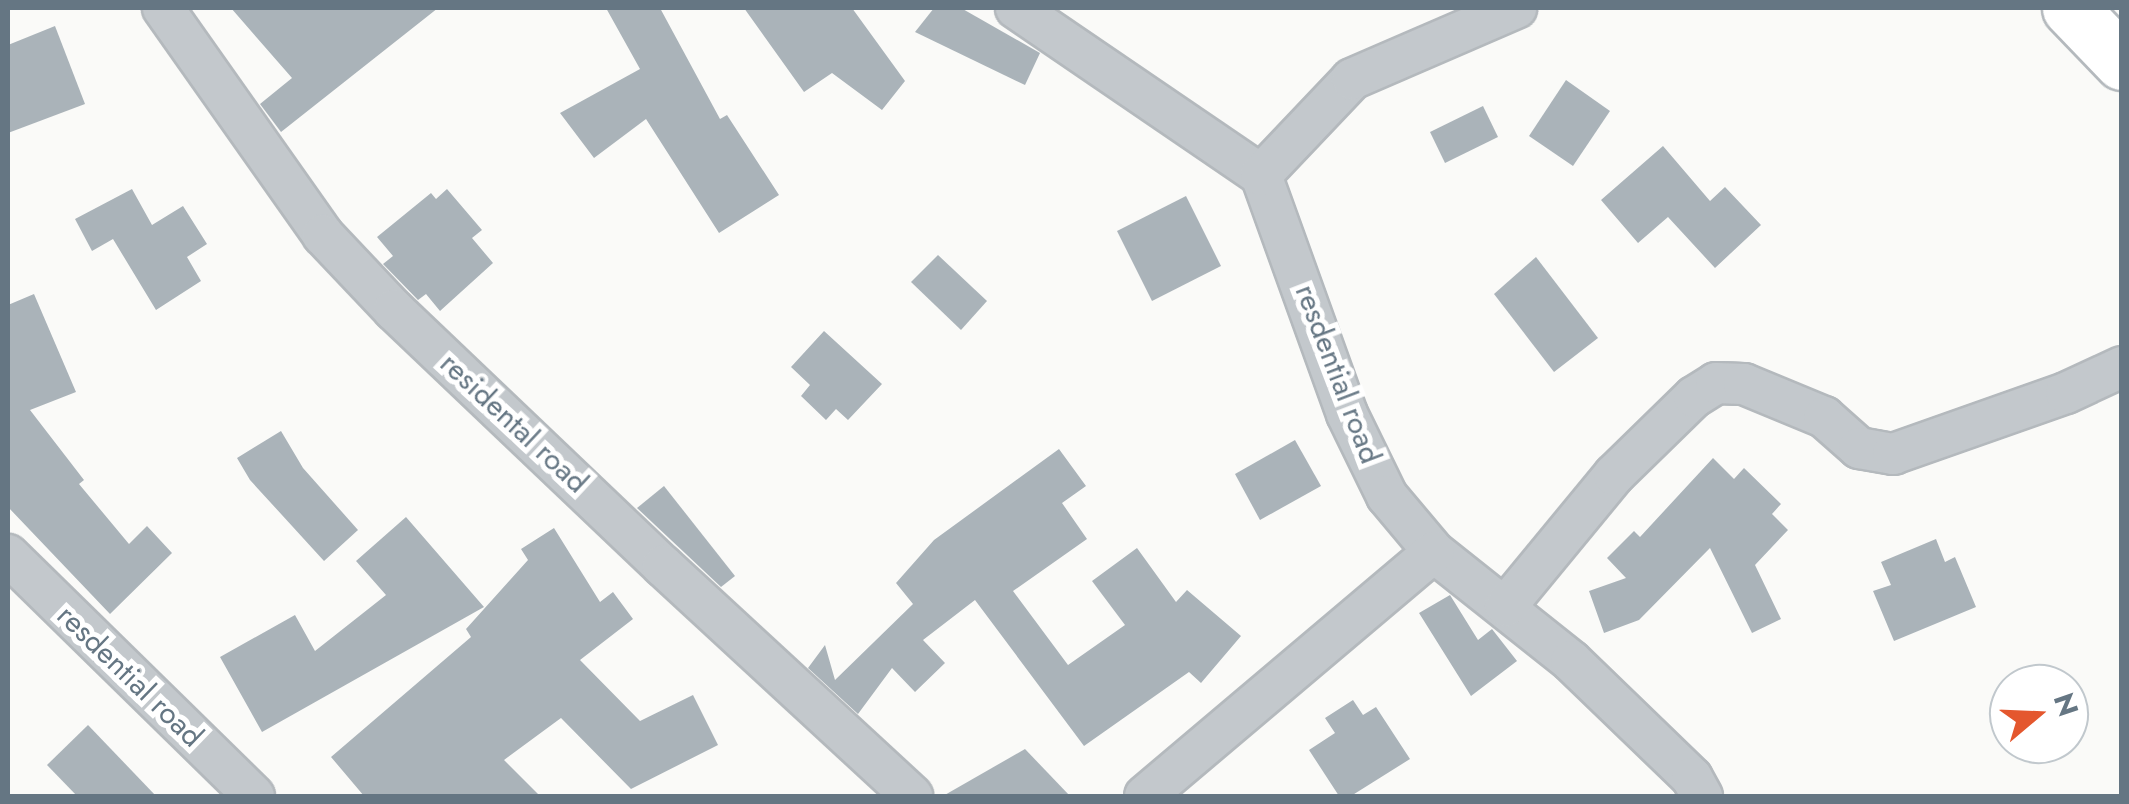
<!DOCTYPE html>
<html>
<head>
<meta charset="utf-8">
<style>
	body { margin:0 }
	#map { position:relative; width:2129px; height:804px; overflow:hidden; background:#fafaf8; font-family:Jost,sans-serif }
	div>[style] { position:absolute }
	[style*='--x'] { left:calc(var(--x)*1px); top:calc(var(--y)*1px); width:calc(var(--w)*1px); rotate:calc(var(--a)*1deg) }
	.building>* { inset:0; background:#aab3b9 }
	.roads { filter:drop-shadow(2px 0 #b4b9bd) drop-shadow(-2px 0 #b4b9bd) drop-shadow(0 2px #b4b9bd) drop-shadow(0 -2px #b4b9bd) }
	.minor>* { height:40px; margin:-20px; padding:0 20px; transform-origin:20px; border-radius:20px; background:#c3c8cc }
	.trunk>* { height:55px; margin:-27.5px; padding:0 27.5px; transform-origin:27.5px; border-radius:27.5px; background:#fff }
	span { translate:-50% -50%; white-space:nowrap; text-align:center; line-height:1.15; -webkit-text-stroke:10px #fff; paint-order:stroke }
	.street-label { font-size:30px; color:#657683 }
	.frame { position:absolute; inset:0; border:10px solid #657683; pointer-events:none }
	.north { position:absolute; left:1989px; top:664px; width:100px; height:100px; box-sizing:border-box; background:#fff; border:2px solid #c1c8cd; border-radius:50%; rotate:71deg; font-size:28px; font-weight:700; line-height:40px; text-align:center; color:#657683 }
	.north::after { content:''; display:block; margin:auto; width:35px; height:45px; background:#e4572e; clip-path:polygon(50% 0,100% 100%,50% 72%,0 100%) }
</style>
</head>
<body>
<div id="map">
	<div class="building">
		<i style="clip-path:polygon(231px 8px,438px 8px,281px 132px,260px 104px,292px 78px)"></i>
		<i style="clip-path:polygon(606px 8px,660px 8px,720px 119px,727px 115px,779px 195px,719px 233px,646px 119px,594px 158px,560px 113px,640px 69px)"></i>
		<i style="clip-path:polygon(744px 8px,852px 8px,905px 81px,882px 110px,832px 73px,804px 92px)"></i>
		<i style="clip-path:polygon(934px 8px,961px 8px,1040px 53px,1025px 85px,915px 32px)"></i>
		<i style="clip-path:polygon(55px 26px,85px 104px,8px 133px,8px 45px)"></i>
		<i style="clip-path:polygon(1566px 80px,1610px 111px,1573px 166px,1529px 136px)"></i>
		<i style="clip-path:polygon(1483px 106px,1498px 137px,1445px 163px,1430px 132px)"></i>
		<i style="clip-path:polygon(1663px 146px,1710px 201px,1725px 187px,1761px 225px,1715px 268px,1668px 217px,1638px 243px,1601px 200px)"></i>
		<i style="clip-path:polygon(132px 189px,152px 225px,183px 206px,207px 244px,187px 257px,201px 281px,156px 310px,113px 239px,92px 251px,75px 219px)"></i>
		<i style="clip-path:polygon(447px 189px,482px 230px,472px 238px,493px 263px,440px 311px,426px 294px,418px 300px,383px 264px,393px 256px,377px 237px,431px 193px,436px 199px)"></i>
		<i style="clip-path:polygon(1186px 196px,1221px 266px,1152px 301px,1117px 231px)"></i>
		<i style="clip-path:polygon(938px 255px,987px 301px,961px 330px,911px 282px)"></i>
		<i style="clip-path:polygon(1536px 257px,1598px 338px,1554px 372px,1494px 294px)"></i>
		<i style="clip-path:polygon(34px 294px,76px 392px,30px 410px,84px 480px,79px 484px,129px 544px,147px 526px,172px 553px,110px 614px,8px 507px,8px 305px)"></i>
		<i style="clip-path:polygon(824px 331px,882px 384px,848px 420px,836px 409px,826px 420px,801px 396px,810px 385px,791px 367px)"></i>
		<i style="clip-path:polygon(281px 431px,303px 468px,358px 530px,324px 561px,250px 480px,237px 458px)"></i>
		<i style="clip-path:polygon(1295px 440px,1321px 486px,1260px 520px,1235px 474px)"></i>
		<i style="clip-path:polygon(1059px 449px,1086px 486px,1062px 503px,1087px 539px,1013px 591px,1068px 665px,1125px 625px,1092px 581px,1137px 548px,1176px 602px,1187px 590px,1241px 636px,1201px 683px,1189px 672px,1084px 746px,975px 600px,923px 640px,945px 663px,915px 692px,892px 668px,858px 714px,808px 668px,825px 645px,835px 680px,913px 604px,896px 583px,934px 540px)"></i>
		<i style="clip-path:polygon(1713px 458px,1734px 479px,1744px 468px,1781px 504px,1772px 514px,1788px 530px,1755px 565px,1781px 619px,1752px 633px,1710px 548px,1639px 620px,1604px 633px,1589px 591px,1626px 578px,1607px 558px,1634px 531px,1640px 537px)"></i>
		<i style="clip-path:polygon(664px 486px,735px 576px,721px 587px,637px 508px)"></i>
		<i style="clip-path:polygon(406px 517px,484px 607px,262px 732px,220px 657px,295px 615px,315px 651px,386px 595px,356px 561px)"></i>
		<i style="clip-path:polygon(554px 528px,600px 602px,613px 592px,633px 619px,580px 660px,640px 721px,693px 695px,718px 745px,631px 789px,561px 718px,504px 760px,540px 796px,364px 796px,331px 757px,471px 637px,466px 629px,528px 560px,521px 549px)"></i>
		<i style="clip-path:polygon(1936px 539px,1945px 562px,1955px 557px,1976px 607px,1894px 641px,1873px 591px,1891px 585px,1881px 562px)"></i>
		<i style="clip-path:polygon(1450px 595px,1478px 640px,1492px 629px,1517px 661px,1471px 696px,1419px 613px)"></i>
		<i style="clip-path:polygon(1353px 700px,1363px 715px,1376px 707px,1410px 759px,1351px 796px,1339px 796px,1309px 750px,1335px 733px,1325px 718px)"></i>
		<i style="clip-path:polygon(88px 725px,156px 796px,77px 796px,47px 765px)"></i>
		<i style="clip-path:polygon(1025px 749px,1070px 796px,943px 796px)"></i>
	</div>
	<div class="roads">
		<div class="minor">
			<i style="--x:163;--y:8;--w:278;--a:54.8"></i>
			<i style="--x:323;--y:235;--w:103;--a:46.6"></i>
			<i style="--x:394;--y:310;--w:371;--a:43.6"></i>
			<i style="--x:663;--y:566;--w:339;--a:42.7"></i>
			<i style="--x:1016;--y:8;--w:297;--a:34.3"></i>
			<i style="--x:1261;--y:175;--w:254;--a:70.2"></i>
			<i style="--x:1347;--y:414;--w:91;--a:64"></i>
			<i style="--x:1387;--y:496;--w:73;--a:50"></i>
			<i style="--x:1434;--y:552;--w:175;--a:38.5"></i>
			<i style="--x:1571;--y:661;--w:168;--a:44"></i>
			<i style="--x:1692;--y:778;--w:21;--a:61"></i>
			<i style="--x:1261;--y:175;--w:132;--a:-46.5"></i>
			<i style="--x:1352;--y:79;--w:179;--a:-23.4"></i>
			<i style="--x:8;--y:555;--w:344;--a:44.4"></i>
			<i style="--x:1506;--y:606;--w:170;--a:-50.5"></i>
			<i style="--x:1614;--y:475;--w:112;--a:-44.3"></i>
			<i style="--x:1694;--y:397;--w:26;--a:-32"></i>
			<i style="--x:1716;--y:383;--w:28;--a:2"></i>
			<i style="--x:1744;--y:384;--w:87;--a:22.4"></i>
			<i style="--x:1824;--y:417;--w:47;--a:41.5"></i>
			<i style="--x:1859;--y:448;--w:35;--a:10"></i>
			<i style="--x:1893;--y:454;--w:183;--a:-19.4"></i>
			<i style="--x:2066;--y:393;--w:62;--a:-24.9"></i>
			<i style="--x:1145;--y:796;--w:378;--a:-40.2"></i>
		</div>
		<div class="trunk">
			<i style="--x:2070;--y:8;--w:75;--a:46.1"></i>
		</div>
	</div>
	<div class="street-label">
		<span style="left:1338px;top:374px;rotate:69deg">resdential road</span>
		<span style="left:514px;top:423px;rotate:43deg">residental road</span>
		<span style="left:130px;top:676px;rotate:44deg">resdential road</span>
	</div>
	<div class="frame"></div>
	<div class="north">N</div>
</div>
</body>
</html>
